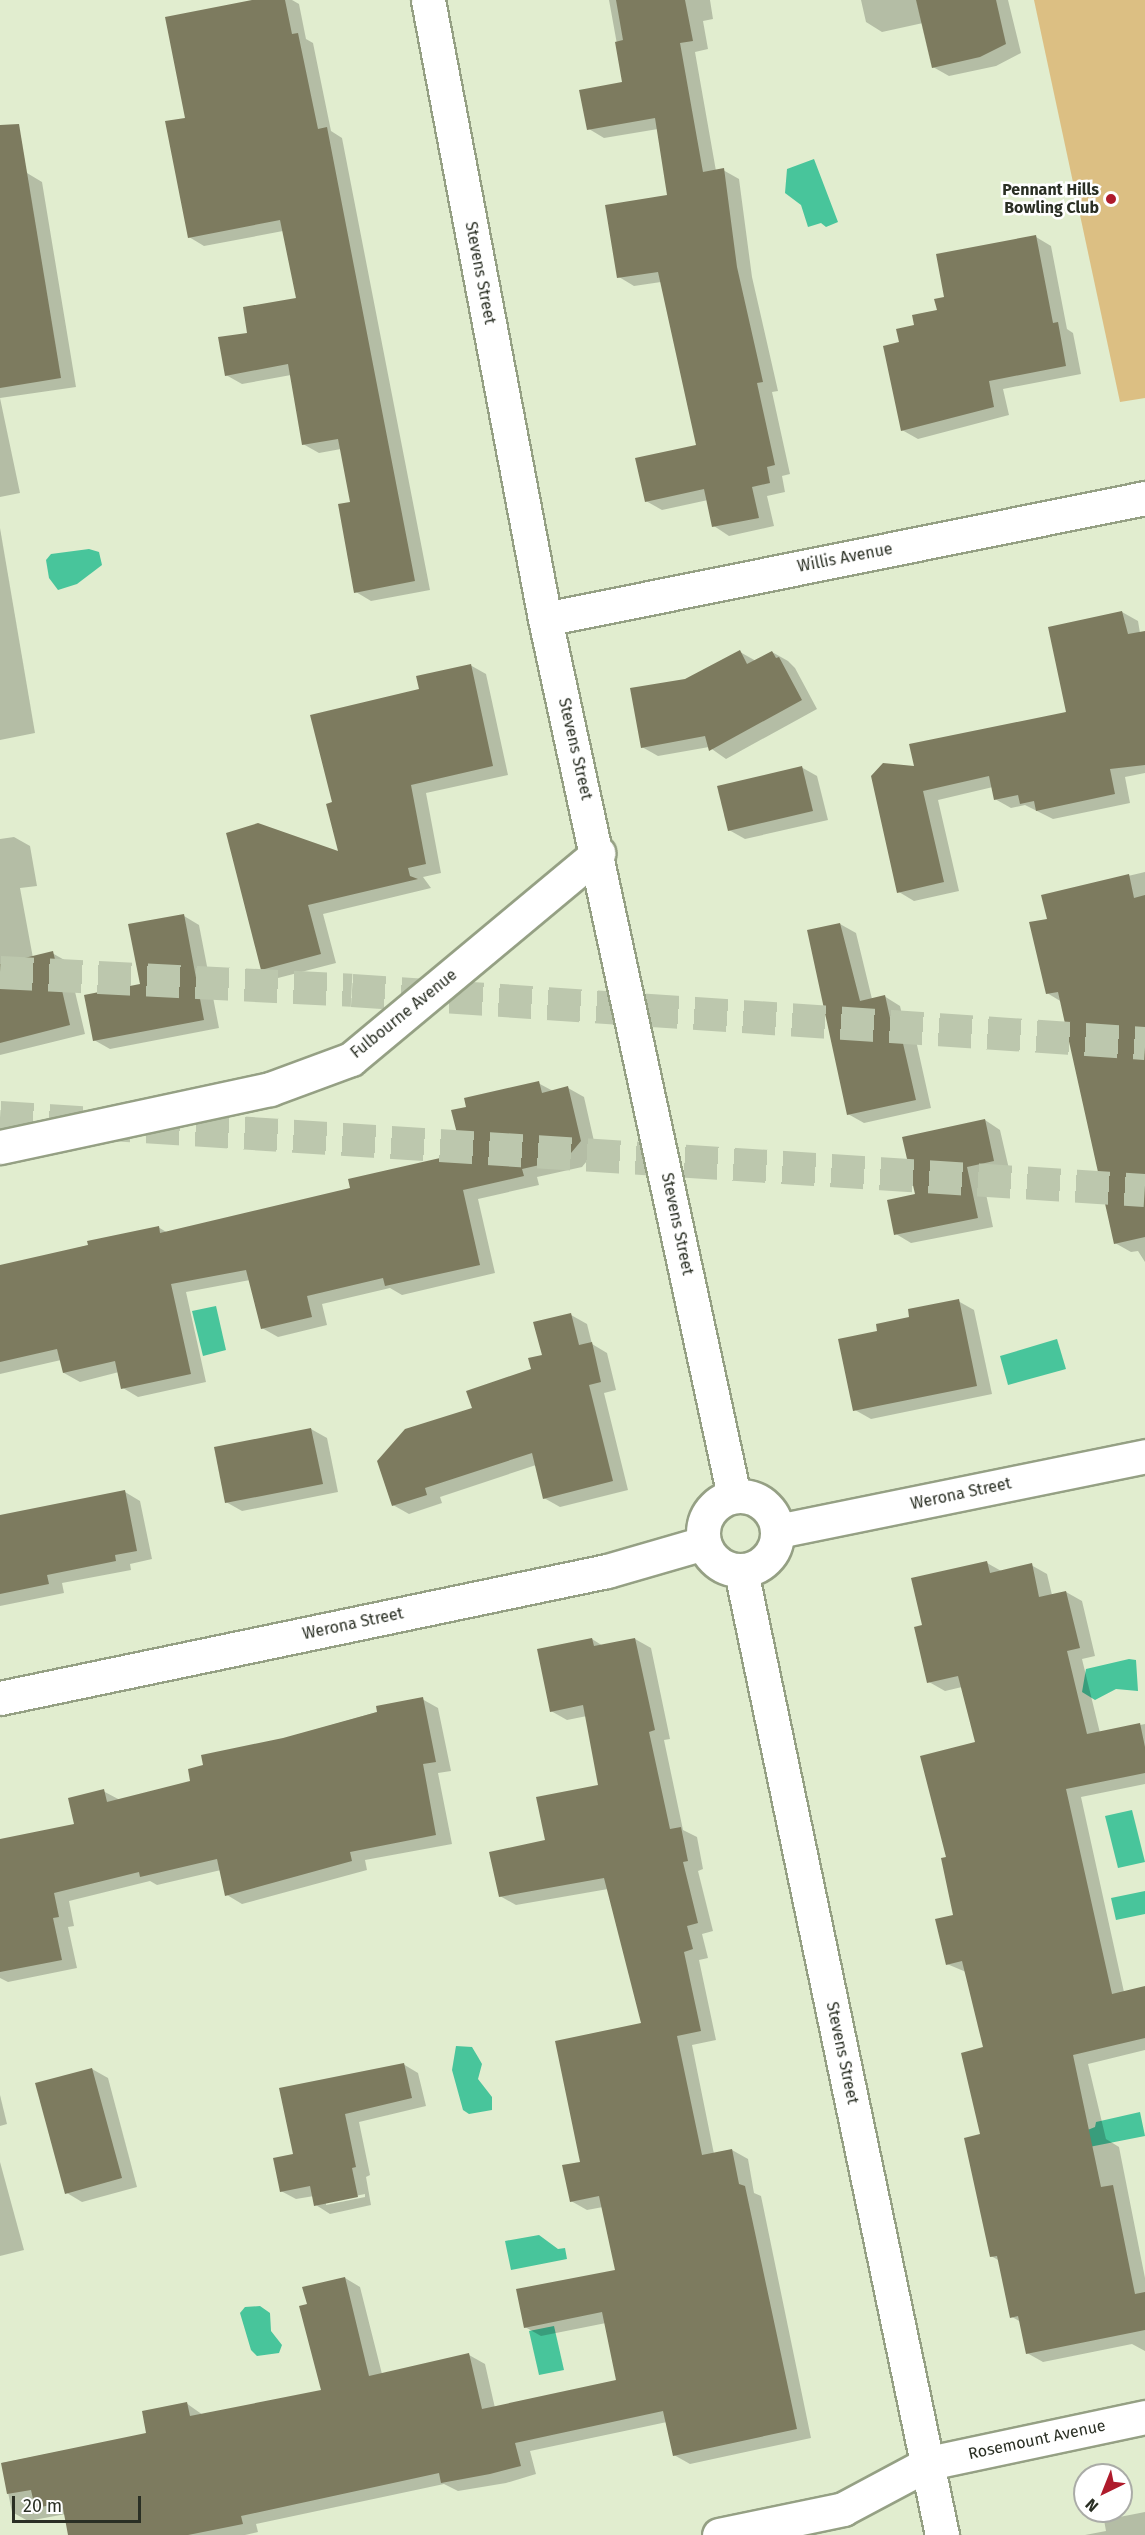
<!DOCTYPE html>
<html>
<head>
<meta charset="utf-8">
<style>
	body { margin:0 }
	#map { position:relative; width:1145px; height:2535px; overflow:hidden; background:#e1edcf; font-family:"Fira Sans",sans-serif }
	div>[style] { position:absolute }
	[style*='--x'] { left:calc(var(--x)*1px); top:calc(var(--y)*1px); width:calc(var(--w)*1px); rotate:calc(var(--a)*1deg) }
	.green>* { inset:0; background:#dcbf83 }
	.water>* { inset:0; background:#48c59b }
	.shadow>* { inset:0; background:#0003 }
	.building>* { inset:0; background:#7d7b5f }
	.highway-tunnel>* { height:33px; margin-top:-16.5px; transform-origin:0; background:repeating-linear-gradient(90deg,#bcc7ad 0 33px,transparent 0 49px) }
	.roads { filter:drop-shadow(2px 0 #95a084) drop-shadow(-2px 0 #95a084) drop-shadow(0 2px #95a084) drop-shadow(0 -2px #95a084) }
	.minor>* { height:33px; margin:-16.5px; padding:0 16.5px; transform-origin:16.5px; border-radius:16.5px; background:#fff }
	.minor>.ring { margin:-16.5px; padding:0; box-sizing:content-box; background:none; border:33px solid #fff; border-radius:50% }
	.dots>* { width:16px; height:16px; translate:-50% -50%; box-sizing:border-box; border:3px solid #fff; border-radius:50% }
	span { translate:-50% -50%; white-space:nowrap; text-align:center; line-height:1.15; -webkit-text-stroke:5px #fff; paint-order:stroke }
	.poi-label { font-size:16px; color:#2a2f24; font-weight:700 }
	.right { translate:-100% -50%; text-align:right }
	.street-label { font-size:16px; color:#2a2f24 }
	.north { position:absolute; left:1073px; top:2463px; width:60px; height:60px; box-sizing:border-box; background:#fff; border:2px solid #aaaca7; border-radius:50%; rotate:223deg; font-size:16px; font-weight:700; line-height:24px; text-align:center; color:#2a2f24 }
	.north::after { content:''; display:block; margin:auto; width:21px; height:27px; background:#af1b2c; clip-path:polygon(50% 0,100% 100%,50% 72%,0 100%) }
	.scale { position:absolute; left:12px; top:2496px; width:129px; height:27px; box-sizing:border-box; border:3px solid #2a2f24; border-top:0; padding-left:8px; font-size:18px; line-height:21px; white-space:nowrap; color:#2a2f24; -webkit-text-stroke:4px #fff; paint-order:stroke }
</style>
</head>
<body>
<div id="map">
	<div class="green">
		<i style="clip-path:polygon(1034px 0,1145px 0,1145px 398px,1120px 402px)"></i>
	</div>
	<div class="water">
		<i style="clip-path:polygon(814px 159px,838px 222px,826px 227px,821px 223px,808px 227px,801px 205px,785px 193px,787px 169px)"></i>
		<i style="clip-path:polygon(89px 549px,99px 552px,102px 565px,77px 584px,58px 590px,49px 578px,46px 560px,51px 554px)"></i>
		<i style="clip-path:polygon(216px 1306px,226px 1350px,203px 1356px,192px 1311px)"></i>
		<i style="clip-path:polygon(1057px 1339px,1066px 1369px,1008px 1385px,1000px 1356px)"></i>
		<i style="clip-path:polygon(1129px 1659px,1136px 1660px,1138px 1691px,1116px 1689px,1095px 1700px,1082px 1692px,1086px 1669px)"></i>
		<i style="clip-path:polygon(1132px 1810px,1145px 1862px,1118px 1868px,1105px 1816px)"></i>
		<i style="clip-path:polygon(1145px 1891px,1145px 1914px,1116px 1920px,1111px 1898px)"></i>
		<i style="clip-path:polygon(456px 2046px,472px 2047px,478px 2057px,482px 2064px,478px 2079px,492px 2097px,492px 2110px,469px 2114px,463px 2110px,452px 2070px)"></i>
		<i style="clip-path:polygon(1140px 2112px,1145px 2136px,1084px 2148px,1080px 2133px,1095px 2127px,1096px 2122px)"></i>
		<i style="clip-path:polygon(539px 2235px,558px 2249px,565px 2248px,567px 2259px,511px 2270px,505px 2241px)"></i>
		<i style="clip-path:polygon(260px 2306px,270px 2313px,271px 2331px,282px 2345px,279px 2353px,257px 2356px,251px 2350px,240px 2313px,245px 2307px)"></i>
		<i style="clip-path:polygon(554px 2326px,564px 2370px,539px 2375px,529px 2331px)"></i>
	</div>
	<div class="shadow">
		<i style="clip-path:polygon(259px 0,292px 0,299px 4px,306px 39px,313px 43px,331px 131px,342px 138px,430px 590px,371px 601px,356px 592px,352px 503px,341px 449px,319px 453px,303px 444px,291px 375px,242px 384px,226px 375px,249px 334px,297px 299px,283px 231px,204px 246px,189px 237px,187px 119px)"></i>
		<i style="clip-path:polygon(609px 0,710px 0,713px 19px,703px 21px,708px 49px,695px 52px,716px 171px,723px 170px,739px 179px,752px 277px,778px 391px,772px 392px,790px 474px,782px 476px,785px 492px,767px 496px,774px 526px,729px 536px,714px 526px,708px 500px,662px 510px,646px 501px,698px 446px,661px 282px,634px 286px,619px 277px,669px 196px,658px 129px,604px 138px,589px 129px,624px 83px)"></i>
		<i style="clip-path:polygon(861px 0,1008px 0,1021px 53px,996px 66px,949px 76px,933px 67px,923px 23px,882px 32px,866px 22px)"></i>
		<i style="clip-path:polygon(27px 173px,42px 182px,76px 387px,0 398px,20px 493px,0 497px,0 177px)"></i>
		<i style="clip-path:polygon(1036px 237px,1051px 246px,1067px 329px,1073px 333px,1081px 374px,1003px 389px,1009px 415px,918px 439px,902px 430px,901px 343px,916px 326px,938px 311px,946px 299px)"></i>
		<i style="clip-path:polygon(0 528px,35px 733px,0 740px)"></i>
		<i style="clip-path:polygon(1122px 612px,1138px 621px,1140px 633px,1145px 632px,1145px 773px,1125px 777px,1130px 803px,1053px 819px,1025px 805px,1011px 808px,995px 799px,993px 787px,938px 800px,959px 891px,914px 901px,899px 892px,916px 768px,1068px 713px)"></i>
		<i style="clip-path:polygon(740px 652px,756px 661px,772px 652px,788px 661px,795px 668px,817px 709px,726px 759px,709px 747px,658px 756px,642px 747px,686px 680px)"></i>
		<i style="clip-path:polygon(470px 665px,486px 674px,508px 775px,426px 793px,441px 873px,423px 877px,431px 888px,323px 914px,336px 963px,278px 978px,262px 969px,340px 853px,334px 803px,421px 690px)"></i>
		<i style="clip-path:polygon(801px 767px,817px 776px,828px 820px,745px 839px,729px 830px)"></i>
		<i style="clip-path:polygon(14px 837px,30px 846px,37px 886px,20px 888px,33px 958px,52px 953px,68px 962px,85px 1034px,0 1055px,0 839px)"></i>
		<i style="clip-path:polygon(1145px 872px,1145px 1262px,1138px 1251px,1131px 1252px,1115px 1243px,1062px 1002px,1047px 993px,1049px 920px,1043px 896px)"></i>
		<i style="clip-path:polygon(184px 916px,199px 925px,219px 1028px,110px 1049px,94px 1040px,141px 986px)"></i>
		<i style="clip-path:polygon(840px 924px,856px 933px,872px 999px,884px 996px,900px 1006px,906px 1031px,915px 1036px,931px 1108px,864px 1123px,848px 1114px)"></i>
		<i style="clip-path:polygon(538px 1083px,553px 1091px,568px 1088px,584px 1097px,596px 1150px,582px 1167px,537px 1177px,539px 1185px,478px 1199px,495px 1273px,402px 1295px,390px 1288px,322px 1304px,327px 1325px,278px 1337px,262px 1328px,250px 1280px,186px 1292px,206px 1382px,138px 1397px,123px 1388px,119px 1372px,80px 1382px,64px 1373px,61px 1360px,0 1374px,0 1268px,158px 1227px,168px 1233px,352px 1189px,463px 1155px)"></i>
		<i style="clip-path:polygon(985px 1120px,1000px 1130px,1009px 1169px,982px 1175px,993px 1227px,911px 1243px,896px 1234px,916px 1196px)"></i>
		<i style="clip-path:polygon(958px 1301px,974px 1310px,992px 1394px,871px 1419px,855px 1410px,879px 1332px)"></i>
		<i style="clip-path:polygon(571px 1315px,587px 1324px,592px 1344px,607px 1353px,616px 1390px,604px 1393px,628px 1490px,560px 1507px,544px 1498px,536px 1465px,440px 1497px,442px 1503px,409px 1514px,393px 1505px,473px 1409px,532px 1370px)"></i>
		<i style="clip-path:polygon(311px 1429px,327px 1438px,338px 1492px,242px 1511px,226px 1502px)"></i>
		<i style="clip-path:polygon(125px 1492px,140px 1501px,152px 1559px,130px 1564px,131px 1570px,62px 1583px,64px 1593px,0 1606px,0 1517px)"></i>
		<i style="clip-path:polygon(987px 1563px,1003px 1572px,1031px 1565px,1047px 1574px,1052px 1595px,1066px 1592px,1082px 1601px,1095px 1656px,1082px 1659px,1100px 1733px,1145px 1724px,1145px 1784px,1081px 1797px,1124px 1992px,1145px 1987px,1145px 2050px,1088px 2064px,1106px 2139px,1119px 2147px,1145px 2278px,1145px 2351px,1132px 2344px,1043px 2362px,1027px 2353px,1021px 2322px,1012px 2317px,1000px 2261px,991px 2256px,982px 2135px,984px 2048px,966px 1972px,947px 1964px,955px 1916px,948px 1858px,977px 1743px,962px 1687px,945px 1691px,929px 1682px,924px 1626px)"></i>
		<i style="clip-path:polygon(592px 1639px,603px 1646px,635px 1639px,651px 1648px,670px 1739px,664px 1740px,683px 1830px,697px 1837px,703px 1869px,698px 1871px,713px 1931px,702px 1934px,708px 1958px,699px 1960px,716px 2040px,692px 2045px,714px 2154px,732px 2150px,748px 2159px,754px 2193px,761px 2196px,811px 2438px,690px 2464px,674px 2455px,667px 2422px,530px 2451px,536px 2474px,506px 2483px,458px 2491px,444px 2484px,256px 2524px,258px 2532px,245px 2535px,70px 2535px,66px 2514px,28px 2521px,12px 2512px,2px 2463px,148px 2434px,186px 2403px,203px 2415px,323px 2391px,308px 2305px,345px 2278px,360px 2287px,382px 2374px,469px 2355px,485px 2364px,495px 2408px,618px 2381px,606px 2323px,541px 2336px,525px 2327px,616px 2271px,603px 2207px,587px 2210px,571px 2201px,582px 2163px,643px 2025px,608px 1889px,516px 1905px,500px 1896px,599px 1786px,587px 1716px,567px 1720px,551px 1711px)"></i>
		<i style="clip-path:polygon(422px 1699px,438px 1708px,451px 1771px,438px 1773px,452px 1844px,365px 1860px,367px 1870px,242px 1904px,227px 1895px,221px 1870px,157px 1885px,150px 1881px,69px 1901px,74px 1926px,68px 1927px,77px 1968px,8px 1982px,0 1978px,0 1842px,76px 1825px,103px 1791px,120px 1800px,192px 1782px,283px 1739px)"></i>
		<i style="clip-path:polygon(evenodd,403px 2064px,418px 2073px,426px 2106px,359px 2122px,370px 2175px,366px 2177px,371px 2205px,330px 2214px,316px 2205px,314px 2196px,296px 2199px,281px 2191px,295px 2155px,403px 2064px,365px 2194px,365px 2197px,326px 2205px,326px 2202px,365px 2194px)"></i>
		<i style="clip-path:polygon(92px 2069px,108px 2078px,137px 2187px,82px 2202px,67px 2193px)"></i>
		<i style="clip-path:polygon(0 2095px,7px 2124px,0 2126px)"></i>
		<i style="clip-path:polygon(0 2162px,24px 2250px,0 2256px)"></i>
		<i style="clip-path:polygon(1145px 2512px,1145px 2535px,1085px 2535px,1106px 2531px,1104px 2520px)"></i>
	</div>
	<div class="building">
		<i style="clip-path:polygon(252px 0,285px 0,292px 34px,298px 33px,318px 129px,327px 127px,415px 581px,354px 593px,338px 504px,350px 502px,338px 439px,302px 445px,288px 364px,225px 376px,218px 337px,247px 333px,243px 307px,296px 298px,280px 220px,188px 238px,165px 121px,185px 118px,165px 17px)"></i>
		<i style="clip-path:polygon(616px 0,685px 0,693px 41px,680px 43px,703px 172px,724px 168px,737px 267px,763px 382px,757px 383px,775px 465px,767px 467px,770px 483px,752px 487px,759px 518px,712px 527px,704px 489px,645px 502px,635px 458px,696px 445px,658px 272px,617px 278px,605px 205px,667px 195px,655px 118px,587px 130px,579px 90px,622px 82px,615px 42px,623px 40px)"></i>
		<i style="clip-path:polygon(916px 0,996px 0,1006px 44px,980px 57px,932px 68px)"></i>
		<i style="clip-path:polygon(19px 124px,61px 378px,0 388px,0 125px)"></i>
		<i style="clip-path:polygon(1036px 235px,1053px 323px,1058px 322px,1066px 366px,989px 381px,994px 407px,901px 431px,883px 346px,899px 342px,896px 329px,914px 325px,912px 315px,937px 310px,934px 299px,944px 297px,936px 254px)"></i>
		<i style="clip-path:polygon(1122px 611px,1128px 634px,1145px 631px,1145px 765px,1110px 769px,1115px 794px,1036px 811px,1034px 801px,1020px 804px,1018px 795px,994px 800px,989px 776px,923px 791px,944px 882px,897px 893px,871px 776px,883px 763px,914px 766px,909px 744px,1066px 712px,1048px 627px)"></i>
		<i style="clip-path:polygon(740px 650px,747px 664px,772px 651px,776px 658px,779px 657px,802px 700px,709px 751px,705px 736px,641px 748px,630px 688px,685px 679px)"></i>
		<i style="clip-path:polygon(471px 664px,493px 766px,411px 785px,426px 864px,408px 868px,410px 876px,418px 879px,308px 905px,321px 954px,261px 970px,226px 833px,258px 823px,338px 851px,326px 804px,332px 802px,310px 715px,419px 689px,416px 676px)"></i>
		<i style="clip-path:polygon(802px 766px,813px 811px,728px 831px,717px 786px)"></i>
		<i style="clip-path:polygon(1129px 874px,1134px 898px,1145px 895px,1145px 1237px,1114px 1244px,1058px 992px,1046px 994px,1029px 922px,1047px 919px,1041px 895px)"></i>
		<i style="clip-path:polygon(184px 914px,204px 1020px,93px 1041px,84px 995px,140px 984px,128px 924px)"></i>
		<i style="clip-path:polygon(840px 923px,860px 1001px,885px 995px,892px 1027px,899px 1026px,916px 1100px,847px 1115px,807px 930px)"></i>
		<i style="clip-path:polygon(53px 951px,70px 1025px,0 1043px,0 964px)"></i>
		<i style="clip-path:polygon(539px 1081px,542px 1093px,568px 1086px,581px 1141px,566px 1159px,522px 1169px,524px 1176px,463px 1190px,480px 1265px,385px 1286px,383px 1278px,307px 1296px,312px 1317px,261px 1329px,246px 1270px,171px 1284px,191px 1374px,121px 1389px,115px 1361px,63px 1373px,57px 1349px,0 1362px,0 1265px,88px 1245px,87px 1241px,159px 1226px,160px 1233px,350px 1188px,348px 1179px,462px 1153px,451px 1110px,466px 1107px,464px 1098px)"></i>
		<i style="clip-path:polygon(985px 1119px,994px 1161px,967px 1167px,978px 1218px,894px 1235px,887px 1200px,915px 1194px,902px 1137px)"></i>
		<i style="clip-path:polygon(959px 1299px,977px 1386px,853px 1411px,838px 1339px,877px 1331px,876px 1324px,909px 1317px,908px 1309px)"></i>
		<i style="clip-path:polygon(571px 1313px,579px 1345px,592px 1342px,601px 1382px,589px 1385px,613px 1481px,543px 1499px,532px 1453px,425px 1488px,427px 1495px,392px 1506px,377px 1461px,405px 1429px,472px 1408px,466px 1391px,531px 1369px,528px 1358px,542px 1355px,533px 1322px)"></i>
		<i style="clip-path:polygon(311px 1428px,323px 1484px,225px 1503px,214px 1447px)"></i>
		<i style="clip-path:polygon(125px 1490px,137px 1551px,115px 1555px,116px 1561px,47px 1575px,49px 1584px,0 1594px,0 1515px)"></i>
		<i style="clip-path:polygon(987px 1561px,990px 1573px,1032px 1563px,1039px 1597px,1066px 1591px,1080px 1648px,1067px 1651px,1087px 1734px,1140px 1723px,1145px 1747px,1145px 1773px,1066px 1789px,1112px 1994px,1145px 1986px,1145px 2038px,1073px 2055px,1101px 2187px,1113px 2185px,1135px 2294px,1145px 2292px,1145px 2330px,1026px 2354px,1018px 2316px,1010px 2318px,997px 2256px,990px 2257px,964px 2138px,980px 2134px,961px 2053px,983px 2047px,962px 1961px,946px 1965px,935px 1919px,953px 1915px,941px 1858px,946px 1857px,920px 1756px,975px 1742px,958px 1676px,927px 1683px,914px 1627px,922px 1625px,911px 1578px)"></i>
		<i style="clip-path:polygon(592px 1638px,594px 1646px,635px 1638px,655px 1730px,649px 1732px,670px 1829px,681px 1827px,688px 1861px,683px 1862px,698px 1923px,687px 1926px,693px 1949px,684px 1952px,701px 2031px,677px 2036px,702px 2155px,732px 2149px,739px 2184px,745px 2186px,797px 2429px,673px 2456px,663px 2411px,515px 2443px,521px 2466px,490px 2474px,441px 2483px,439px 2473px,241px 2516px,243px 2524px,188px 2535px,68px 2535px,62px 2503px,35px 2508px,31px 2490px,7px 2494px,1px 2463px,146px 2433px,142px 2411px,187px 2402px,190px 2416px,321px 2390px,299px 2306px,307px 2304px,302px 2287px,345px 2277px,369px 2376px,469px 2353px,482px 2409px,616px 2380px,602px 2312px,524px 2328px,516px 2289px,615px 2270px,599px 2196px,570px 2202px,562px 2165px,580px 2162px,555px 2041px,641px 2023px,604px 1878px,499px 1897px,489px 1852px,545px 1840px,536px 1797px,598px 1785px,583px 1705px,550px 1712px,537px 1649px)"></i>
		<i style="clip-path:polygon(423px 1697px,436px 1762px,423px 1764px,436px 1835px,350px 1852px,352px 1861px,225px 1896px,217px 1859px,140px 1877px,139px 1872px,54px 1893px,59px 1917px,53px 1918px,62px 1960px,0 1972px,0 1839px,74px 1824px,68px 1798px,104px 1789px,107px 1802px,190px 1781px,188px 1769px,203px 1765px,201px 1755px,283px 1738px,377px 1712px,376px 1706px)"></i>
		<i style="clip-path:polygon(404px 2063px,412px 2098px,345px 2114px,356px 2167px,352px 2168px,358px 2197px,314px 2206px,310px 2186px,280px 2192px,273px 2158px,293px 2154px,279px 2088px)"></i>
		<i style="clip-path:polygon(92px 2068px,122px 2178px,65px 2194px,35px 2083px)"></i>
	</div>
	<div class="highway-tunnel">
		<i style="--x:0;--y:972;--w:352;--a:2.9"></i>
		<i style="--x:352;--y:990;--w:795;--a:3.82"></i>
		<i style="--x:0;--y:1117;--w:1147;--a:3.65"></i>
	</div>
	<div class="roads">
		<div class="minor">
			<i style="--x:428;--y:0;--w:630;--a:79.3"></i>
			<i style="--x:545;--y:619;--w:897;--a:77.84"></i>
			<i style="--x:545;--y:619;--w:612;--a:-11.4"></i>
			<i style="--x:0;--y:1147;--w:276;--a:-12.1"></i>
			<i style="--x:270;--y:1089;--w:86;--a:-20.3"></i>
			<i style="--x:351;--y:1059;--w:322;--a:-39.8"></i>
			<i class="ring" style="left:703px;top:1496px;width:41px;height:41px"></i>
			<i style="--x:778;--y:1531;--w:375;--a:-11.5"></i>
			<i style="--x:741;--y:1571;--w:985;--a:78.22"></i>
			<i style="--x:0;--y:1698;--w:620;--a:-11.82"></i>
			<i style="--x:607;--y:1571;--w:101;--a:-16.1"></i>
			<i style="--x:719;--y:2535;--w:127;--a:-11.8"></i>
			<i style="--x:843;--y:2509;--w:98;--a:-28.1"></i>
			<i style="--x:929;--y:2463;--w:221;--a:-12"></i>
		</div>
	</div>
	<div class="dots">
		<i style="left:1111px;top:199px;background:#af1b2c"></i>
	</div>
	<div class="poi-label">
		<span class="right" style="left:1099px;top:199px">Pennant Hills<br>Bowling Club</span>
	</div>
	<div class="street-label">
		<span style="left:480px;top:273px;rotate:79deg">Stevens Street</span>
		<span style="left:845px;top:558px;rotate:-11deg">Willis Avenue</span>
		<span style="left:575px;top:749px;rotate:77deg">Stevens Street</span>
		<span style="left:404px;top:1014px;rotate:-39deg">Fulbourne Avenue</span>
		<span style="left:677px;top:1224px;rotate:78deg">Stevens Street</span>
		<span style="left:961px;top:1494px;rotate:-12deg">Werona Street</span>
		<span style="left:353px;top:1624px;rotate:-12deg">Werona Street</span>
		<span style="left:842px;top:2053px;rotate:78deg">Stevens Street</span>
		<span style="left:1037px;top:2440px;rotate:-12deg">Rosemount Avenue</span>
	</div>
	<div class="north">N</div>
	<div class="scale">20 m</div>
</div>
</body>
</html>
